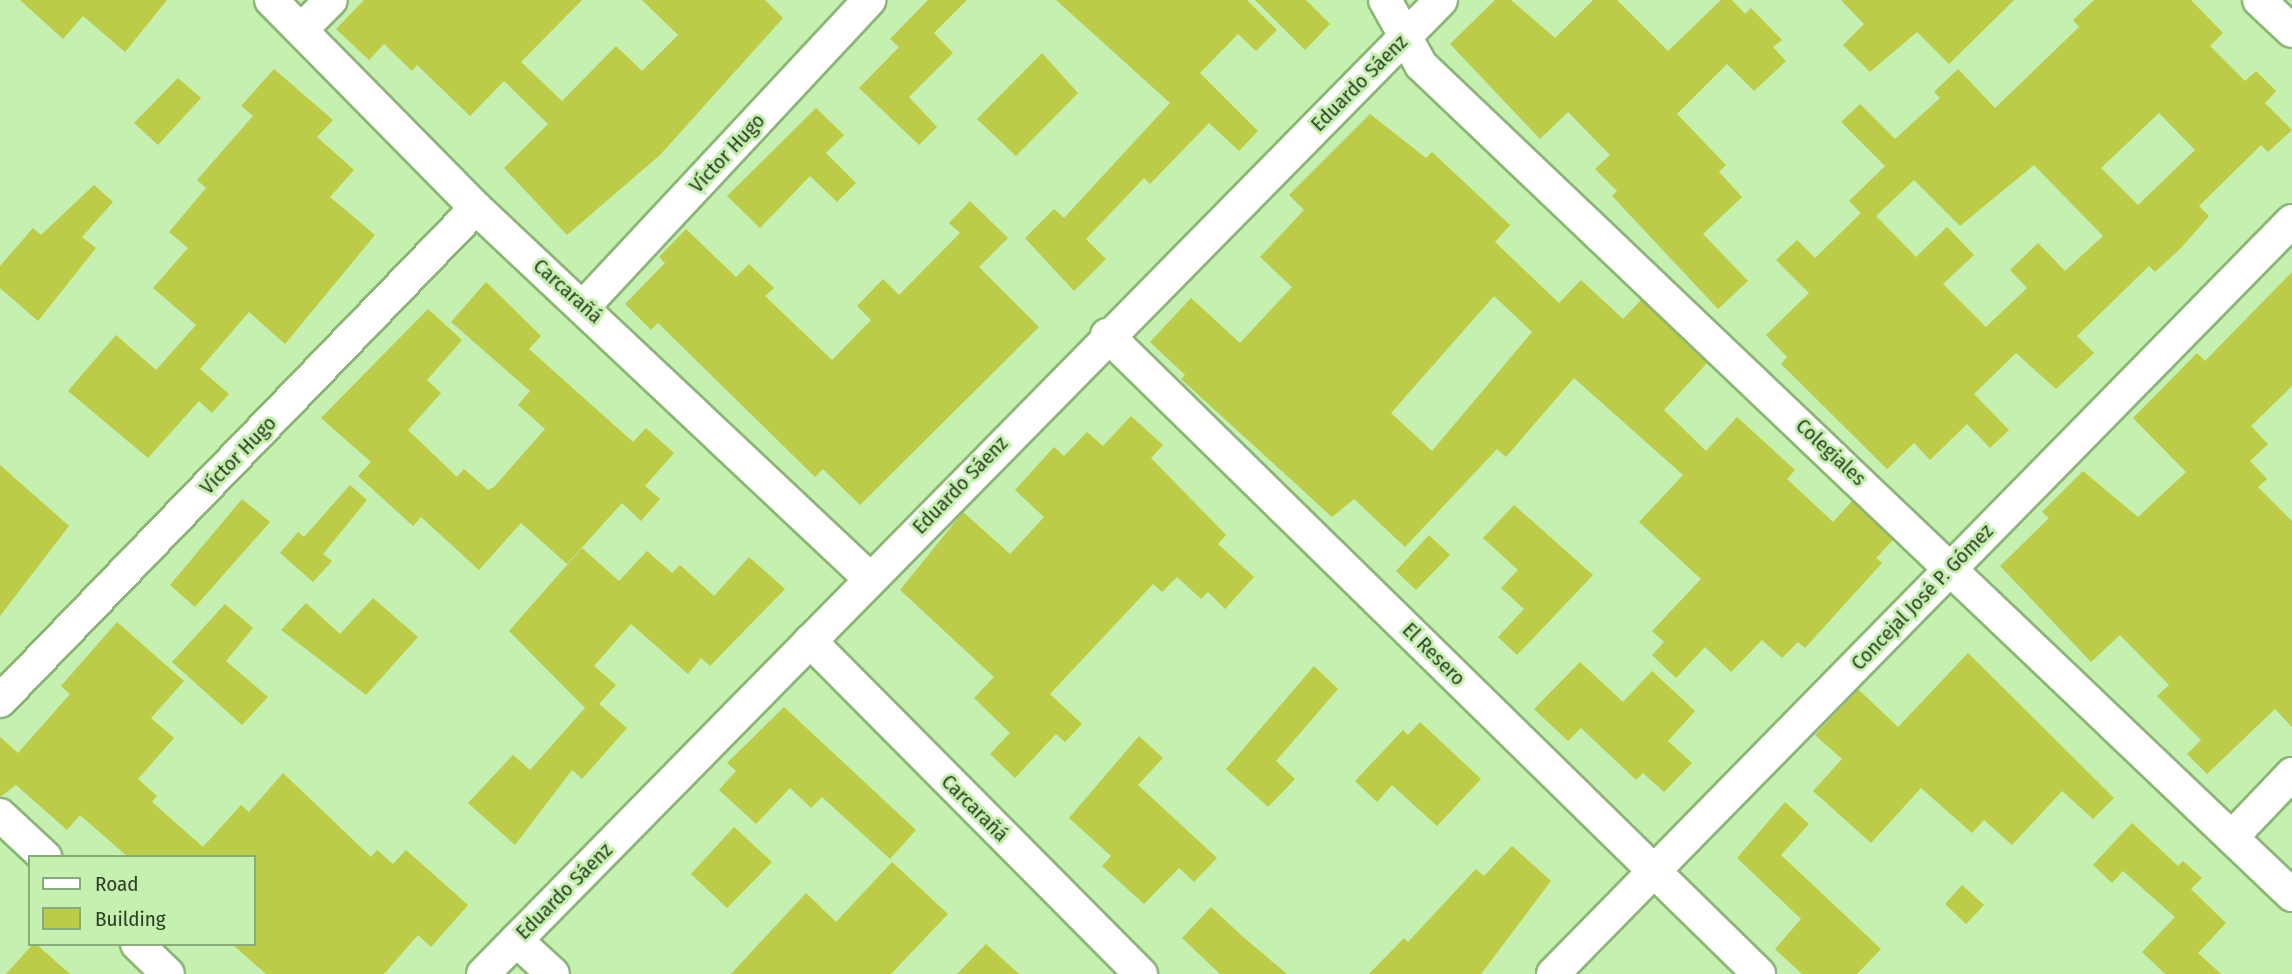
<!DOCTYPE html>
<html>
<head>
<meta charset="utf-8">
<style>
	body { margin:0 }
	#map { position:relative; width:2292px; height:974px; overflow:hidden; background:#c5f0af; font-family:"Fira Sans Condensed",sans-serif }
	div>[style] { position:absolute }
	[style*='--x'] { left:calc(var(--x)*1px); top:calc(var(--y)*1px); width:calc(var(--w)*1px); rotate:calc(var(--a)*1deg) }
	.building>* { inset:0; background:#bccb48 }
	.roads { filter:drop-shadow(2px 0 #8cb576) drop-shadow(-2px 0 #8cb576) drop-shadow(0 2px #8cb576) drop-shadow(0 -2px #8cb576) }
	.minor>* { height:32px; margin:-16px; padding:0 16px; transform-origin:16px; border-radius:16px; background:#fff }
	span { translate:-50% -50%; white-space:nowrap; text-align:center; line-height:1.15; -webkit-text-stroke:6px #c5f0af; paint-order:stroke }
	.street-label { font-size:21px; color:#2f4127 }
	.legend { position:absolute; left:28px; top:855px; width:228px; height:91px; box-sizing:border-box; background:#c5f0af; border:2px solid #89aa79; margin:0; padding:9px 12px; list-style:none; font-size:21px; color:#2f4127 }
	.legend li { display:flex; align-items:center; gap:14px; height:35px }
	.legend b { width:35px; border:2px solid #89aa79 }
</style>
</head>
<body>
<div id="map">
	<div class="building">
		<i style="clip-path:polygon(20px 0,167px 0,125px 52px,83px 16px,63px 39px)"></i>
		<i style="clip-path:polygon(364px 0,582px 0,521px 62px,562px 101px,616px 46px,642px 71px,678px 35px,642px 0,765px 0,783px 18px,660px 155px,567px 235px,504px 168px,548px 124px,504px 81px,470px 116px,417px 65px,412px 71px,384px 44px,369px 60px,336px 29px)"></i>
		<i style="clip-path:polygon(928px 0,967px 0,934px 33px,953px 53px,909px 97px,937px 127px,919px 145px,859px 88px,899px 47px,890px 39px)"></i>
		<i style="clip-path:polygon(1056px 0,1247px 0,1277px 30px,1256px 51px,1238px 34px,1200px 73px,1258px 131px,1239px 151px,1209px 123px,1150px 184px,1144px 178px,1086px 239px,1106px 259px,1074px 291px,1025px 238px,1054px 209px,1064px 218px,1170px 103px)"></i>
		<i style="clip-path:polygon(1255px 0,1306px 0,1330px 24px,1305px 50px)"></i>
		<i style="clip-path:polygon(1495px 0,1511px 0,1555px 38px,1593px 0,1617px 0,1668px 51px,1721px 0,1732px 0,1745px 14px,1751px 8px,1782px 40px,1773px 47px,1786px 61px,1754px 91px,1727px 64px,1677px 114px,1726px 165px,1719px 172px,1742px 197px,1703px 234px,1748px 281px,1718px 309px,1612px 196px,1617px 191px,1595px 169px,1610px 155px,1568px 112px,1540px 139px,1450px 44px)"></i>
		<i style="clip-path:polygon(1841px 0,2014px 0,1949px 64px,1917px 32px,1870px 72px,1843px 45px,1864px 24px)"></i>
		<i style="clip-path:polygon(evenodd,2094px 0,2191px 0,2223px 33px,2210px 46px,2245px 81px,2256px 71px,2276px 91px,2265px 103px,2292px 130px,2268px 152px,2261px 145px,2199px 206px,2209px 216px,2181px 248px,2155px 272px,2149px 266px,2077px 336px,2094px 353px,2056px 389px,2016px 353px,1974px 394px,2009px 430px,1990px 448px,1967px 424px,1930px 460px,1914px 443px,1887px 469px,1781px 364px,1787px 357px,1766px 335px,1809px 293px,1776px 260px,1797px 240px,1815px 258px,1861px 213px,1849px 201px,1885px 166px,1841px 122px,1860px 104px,1895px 139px,1940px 98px,1934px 92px,1958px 69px,1995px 108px,2079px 27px,2073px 20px,2094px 0,2159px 113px,2195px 150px,2138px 205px,2101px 168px,2159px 113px,2094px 0,2034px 165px,2103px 236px,2065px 271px,2038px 243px,2010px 270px,2027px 288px,1986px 327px,1943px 284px,1974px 255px,1947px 227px,1916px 257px,1876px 216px,1914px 180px,1960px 226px,2034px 165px)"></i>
		<i style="clip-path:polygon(1042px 53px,1078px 93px,1016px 156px,977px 119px)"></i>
		<i style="clip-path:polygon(274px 69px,333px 120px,317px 137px,354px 170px,330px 197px,375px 235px,285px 344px,249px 312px,200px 369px,229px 394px,212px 413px,199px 401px,148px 458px,68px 391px,116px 335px,156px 370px,196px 325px,153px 288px,188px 248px,169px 232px,206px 188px,197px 180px,253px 116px,241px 106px)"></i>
		<i style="clip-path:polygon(178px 78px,201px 98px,158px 145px,134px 123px)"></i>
		<i style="clip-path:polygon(816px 108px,844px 135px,826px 153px,856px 183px,837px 202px,810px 176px,760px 228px,727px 196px)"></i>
		<i style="clip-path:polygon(evenodd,1370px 114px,1426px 158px,1432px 152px,1510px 225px,1495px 242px,1559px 303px,1581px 280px,1623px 319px,1641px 300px,1707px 363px,1664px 410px,1706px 451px,1737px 417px,1795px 470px,1787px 479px,1833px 522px,1852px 501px,1893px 540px,1876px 558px,1882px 563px,1805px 648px,1798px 642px,1782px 658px,1762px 640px,1731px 672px,1705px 647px,1676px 678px,1652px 655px,1664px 642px,1652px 631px,1701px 579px,1639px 522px,1683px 475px,1574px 378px,1506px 457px,1497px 449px,1405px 547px,1354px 499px,1332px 517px,1181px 379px,1185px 375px,1150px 342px,1191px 298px,1240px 343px,1292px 287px,1260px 257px,1304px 210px,1289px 195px,1370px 114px,1494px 296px,1532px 332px,1432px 451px,1391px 413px,1494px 296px)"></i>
		<i style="clip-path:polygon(94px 185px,113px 202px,82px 237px,96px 248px,38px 321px,0 288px,0 266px,33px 228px,41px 235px)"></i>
		<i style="clip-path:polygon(970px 201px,1008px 238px,979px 267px,1039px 327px,860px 505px,823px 469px,815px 477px,658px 323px,651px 330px,625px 304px,665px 263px,659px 257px,686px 229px,736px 277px,749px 264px,774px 288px,765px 296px,832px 360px,871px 320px,857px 306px,883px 279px,899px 295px,960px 233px,949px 223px)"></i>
		<i style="clip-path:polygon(2292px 272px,2292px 386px,2251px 426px,2268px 444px,2250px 461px,2267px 479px,2258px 487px,2292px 521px,2292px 727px,2275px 709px,2207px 774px,2187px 754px,2201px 740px,2157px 696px,2169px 685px,2120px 635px,2091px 662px,2000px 566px,2049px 518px,2042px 512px,2083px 471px,2138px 517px,2186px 472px,2133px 418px,2197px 353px,2205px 361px)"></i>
		<i style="clip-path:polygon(486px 282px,541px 336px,529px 349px,633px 442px,646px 428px,674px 453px,645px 486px,660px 499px,641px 521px,622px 503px,567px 564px,521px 523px,479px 570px,421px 517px,413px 526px,358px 476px,371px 462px,321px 418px,428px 309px,462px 340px,427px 380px,441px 393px,408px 430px,457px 477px,464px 469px,488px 490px,494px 487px,545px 429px,518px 405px,530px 391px,451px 322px)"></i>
		<i style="clip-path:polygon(1131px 416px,1163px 445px,1151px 458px,1226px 535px,1218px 544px,1254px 577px,1225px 609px,1208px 592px,1201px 599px,1177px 577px,1162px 592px,1153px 584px,1050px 694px,1082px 724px,1065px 742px,1056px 734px,1015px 778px,990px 754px,1010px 733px,974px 698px,994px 677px,900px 590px,963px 512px,1010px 554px,1044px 517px,1015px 490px,1054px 447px,1064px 456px,1087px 432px,1103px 446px)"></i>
		<i style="clip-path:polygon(0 465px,69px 526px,0 616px)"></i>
		<i style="clip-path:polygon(350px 485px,367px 500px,323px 554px,332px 561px,313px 582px,280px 553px,298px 532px,304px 537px)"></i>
		<i style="clip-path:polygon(242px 499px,270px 522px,195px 607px,170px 585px)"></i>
		<i style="clip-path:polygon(1514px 505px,1593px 575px,1517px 655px,1498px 637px,1524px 609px,1501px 588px,1518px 570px,1483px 538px)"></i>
		<i style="clip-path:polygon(1429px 535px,1450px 555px,1416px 590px,1396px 571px)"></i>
		<i style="clip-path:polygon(582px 548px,619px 581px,647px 551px,672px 573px,680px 565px,714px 596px,749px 557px,785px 589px,710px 666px,701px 658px,688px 674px,631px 624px,594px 666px,616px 685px,599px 704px,627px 728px,582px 779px,572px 770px,515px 845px,468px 803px,513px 755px,530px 770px,585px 708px,509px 631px)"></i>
		<i style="clip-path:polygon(373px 598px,418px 637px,366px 695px,281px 630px,306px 603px,340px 634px)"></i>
		<i style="clip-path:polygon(225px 604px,253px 628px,226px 661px,268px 697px,242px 725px,172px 662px)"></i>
		<i style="clip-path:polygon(117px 622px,184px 681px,151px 718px,174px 738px,138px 779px,157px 796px,152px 802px,203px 847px,241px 805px,249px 812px,283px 773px,371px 857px,377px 850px,393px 864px,406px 850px,468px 905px,431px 947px,418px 935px,384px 974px,266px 974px,232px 944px,254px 944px,254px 857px,128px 857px,80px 815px,67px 830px,16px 785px,0 797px,0 737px,18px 753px,70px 694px,61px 686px)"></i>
		<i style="clip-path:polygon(1968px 653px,2114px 798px,2093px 819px,2062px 791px,2012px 845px,1984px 820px,1972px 833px,1921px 788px,1871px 843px,1813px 791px,1842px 759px,1815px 735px,1858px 689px,1898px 727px)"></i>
		<i style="clip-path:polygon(1580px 662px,1623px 702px,1652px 671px,1695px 711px,1668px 741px,1692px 763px,1664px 792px,1643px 773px,1636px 780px,1581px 728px,1568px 741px,1534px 709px)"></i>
		<i style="clip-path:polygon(1314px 666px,1338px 689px,1276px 761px,1295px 779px,1268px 807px,1226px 769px)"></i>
		<i style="clip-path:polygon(784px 707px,916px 830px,890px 859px,822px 797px,811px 808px,790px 788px,756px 824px,719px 790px,736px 771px,727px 763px)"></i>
		<i style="clip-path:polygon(1420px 722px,1481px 779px,1437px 826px,1392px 785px,1377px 802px,1355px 781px,1403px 730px,1408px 735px)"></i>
		<i style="clip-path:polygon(1139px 736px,1163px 758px,1138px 785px,1217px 858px,1194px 882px,1179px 868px,1144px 904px,1102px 866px,1111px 856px,1069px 818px)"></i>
		<i style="clip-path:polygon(1785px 802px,1809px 824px,1781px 855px,1881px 949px,1857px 974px,1802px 974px,1775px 949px,1801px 919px,1737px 858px)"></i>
		<i style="clip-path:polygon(2132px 823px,2178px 866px,2183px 861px,2202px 878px,2191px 889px,2226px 923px,2198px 953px,2221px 974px,2165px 974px,2142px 952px,2175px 917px,2123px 871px,2112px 883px,2093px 865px)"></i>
		<i style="clip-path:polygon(734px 827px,772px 862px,727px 908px,691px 874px)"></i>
		<i style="clip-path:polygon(1512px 846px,1551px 881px,1481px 974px,1369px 974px,1404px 938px,1408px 942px,1476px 869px,1484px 876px)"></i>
		<i style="clip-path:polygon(892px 862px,948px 914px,891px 974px,731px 974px,806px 893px,836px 922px)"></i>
		<i style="clip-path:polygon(1962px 885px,1984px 905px,1966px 924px,1945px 904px)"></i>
		<i style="clip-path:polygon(1211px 907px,1242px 936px,1287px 974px,1220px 974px,1182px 938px)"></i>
		<i style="clip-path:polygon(33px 944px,36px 944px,70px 974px,6px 974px)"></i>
		<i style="clip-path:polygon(986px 944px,1019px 974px,957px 974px)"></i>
	</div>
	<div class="roads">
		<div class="minor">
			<i style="--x:271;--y:0;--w:292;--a:45.4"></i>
			<i style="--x:476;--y:208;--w:540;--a:43.27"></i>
			<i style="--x:1385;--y:0;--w:74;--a:61"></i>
			<i style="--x:1421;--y:65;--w:1203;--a:43.62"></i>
			<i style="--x:2259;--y:0;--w:45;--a:43.2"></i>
			<i style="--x:301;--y:30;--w:42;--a:-45"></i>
			<i style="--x:585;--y:305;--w:417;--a:-47"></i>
			<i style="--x:1107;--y:335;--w:913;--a:44.42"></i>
			<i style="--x:810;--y:641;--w:470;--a:45.2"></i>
			<i style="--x:0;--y:701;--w:685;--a:-46.01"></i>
			<i style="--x:0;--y:815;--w:62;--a:43"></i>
			<i style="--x:2232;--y:837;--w:87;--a:-46.4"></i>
			<i style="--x:516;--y:940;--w:50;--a:42.6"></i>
			<i style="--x:137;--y:944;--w:43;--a:44.1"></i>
			<i style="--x:483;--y:974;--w:1366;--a:-45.47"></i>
			<i style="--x:1553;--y:974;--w:1055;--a:-45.54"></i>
		</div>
	</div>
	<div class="street-label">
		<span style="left:1359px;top:83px;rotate:-45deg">Eduardo Sáenz</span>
		<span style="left:727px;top:153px;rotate:-47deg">Víctor Hugo</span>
		<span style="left:568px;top:291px;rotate:42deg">Carcarañá</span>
		<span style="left:1831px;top:452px;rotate:43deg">Colegiales</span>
		<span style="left:238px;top:455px;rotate:-46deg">Víctor Hugo</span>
		<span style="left:960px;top:485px;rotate:-46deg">Eduardo Sáenz</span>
		<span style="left:1922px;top:597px;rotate:-46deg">Concejal José P. Gómez</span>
		<span style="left:1434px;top:654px;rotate:45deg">El Resero</span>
		<span style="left:975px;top:808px;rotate:45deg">Carcarañá</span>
		<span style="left:564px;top:891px;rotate:-45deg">Eduardo Sáenz</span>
	</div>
	<ul class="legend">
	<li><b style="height:9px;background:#fff"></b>Road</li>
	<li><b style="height:19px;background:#bccb48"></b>Building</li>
	</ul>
</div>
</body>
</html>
